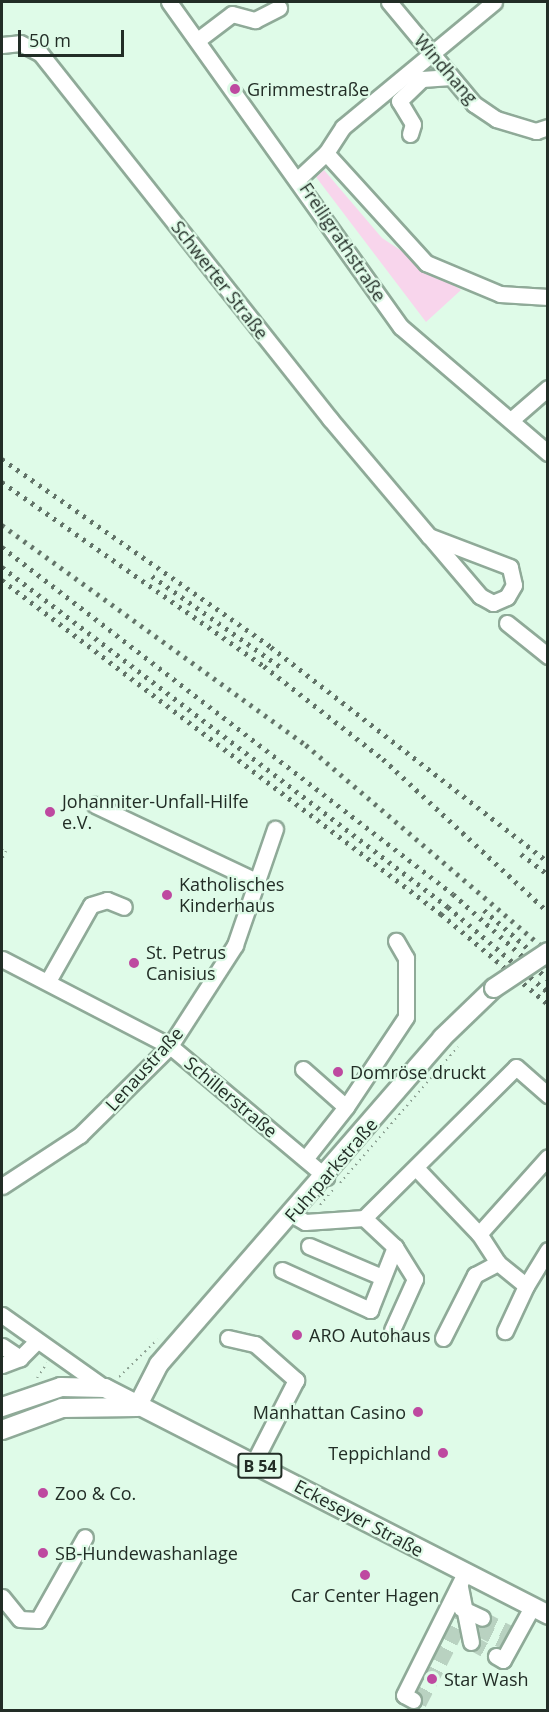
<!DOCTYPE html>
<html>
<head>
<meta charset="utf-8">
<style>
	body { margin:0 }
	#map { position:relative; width:549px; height:1712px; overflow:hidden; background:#dffbe8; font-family:"Open Sans",sans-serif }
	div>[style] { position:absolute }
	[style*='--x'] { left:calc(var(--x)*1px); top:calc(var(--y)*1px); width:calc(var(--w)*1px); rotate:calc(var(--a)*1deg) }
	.green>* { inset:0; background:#f8d5ec }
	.minor-tunnel>* { height:15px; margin-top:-7.5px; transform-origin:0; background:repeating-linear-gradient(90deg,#b9d2c1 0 15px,transparent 0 23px) }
	.path>* { height:2px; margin-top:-1px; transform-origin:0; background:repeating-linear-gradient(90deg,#8ca092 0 1.5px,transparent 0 6px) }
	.roads { filter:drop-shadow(2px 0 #8faa98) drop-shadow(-2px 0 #8faa98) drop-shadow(0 2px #8faa98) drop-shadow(0 -2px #8faa98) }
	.minor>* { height:15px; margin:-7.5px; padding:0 7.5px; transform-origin:7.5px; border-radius:7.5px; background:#fff }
	.major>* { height:18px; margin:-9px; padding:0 9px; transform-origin:9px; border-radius:9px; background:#fff }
	.rail>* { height:4.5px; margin-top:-2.25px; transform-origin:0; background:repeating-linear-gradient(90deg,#627368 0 3px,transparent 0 9px) }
	.bridges { filter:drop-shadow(2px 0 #8faa98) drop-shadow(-2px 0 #8faa98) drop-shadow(0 2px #8faa98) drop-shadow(0 -2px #8faa98) }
	.major-bridge>* { height:18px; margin:-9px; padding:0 9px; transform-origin:9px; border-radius:9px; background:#fff }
	.dots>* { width:16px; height:16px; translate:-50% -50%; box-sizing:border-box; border:3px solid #dffbe8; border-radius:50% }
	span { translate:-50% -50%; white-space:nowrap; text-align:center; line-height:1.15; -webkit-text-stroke:4.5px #dffbe8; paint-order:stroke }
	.shield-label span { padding:2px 4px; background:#dffbe8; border:2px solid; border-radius:4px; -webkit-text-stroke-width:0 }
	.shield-label { font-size:16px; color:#222d26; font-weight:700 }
	.street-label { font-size:18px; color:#222d26 }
	.poi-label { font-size:18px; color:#222d26 }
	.left { translate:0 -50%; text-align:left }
	.right { translate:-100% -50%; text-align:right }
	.frame { position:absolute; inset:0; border:3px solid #222d26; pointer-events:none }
	.scale { position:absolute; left:18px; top:30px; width:106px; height:27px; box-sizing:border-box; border:3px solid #222d26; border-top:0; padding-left:8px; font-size:18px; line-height:21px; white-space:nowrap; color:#222d26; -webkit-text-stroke:4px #dffbe8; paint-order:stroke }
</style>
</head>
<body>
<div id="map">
	<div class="green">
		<i style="clip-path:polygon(324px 170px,382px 238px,461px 290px,426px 322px,316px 177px)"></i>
	</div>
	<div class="minor-tunnel">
		<i style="--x:482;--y:1618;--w:30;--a:28"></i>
		<i style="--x:478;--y:1628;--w:28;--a:27"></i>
		<i style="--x:471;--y:1642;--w:29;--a:29"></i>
		<i style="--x:413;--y:1700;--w:7;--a:27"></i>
		<i style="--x:419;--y:1703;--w:94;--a:-62.9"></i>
	</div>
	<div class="path">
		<i style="--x:2;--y:850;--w:4;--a:14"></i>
		<i style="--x:6;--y:851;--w:10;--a:114"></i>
		<i style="--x:340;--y:1183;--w:180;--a:-49.1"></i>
		<i style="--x:320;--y:1205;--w:21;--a:-49"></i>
		<i style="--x:119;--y:1377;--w:54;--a:-44.3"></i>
		<i style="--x:37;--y:1378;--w:18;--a:-56"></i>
	</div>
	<div class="roads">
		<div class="minor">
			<i style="--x:169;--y:2;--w:399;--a:54.5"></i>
			<i style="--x:401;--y:327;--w:194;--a:40.6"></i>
			<i style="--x:389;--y:2;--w:133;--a:50.2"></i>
			<i style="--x:474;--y:104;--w:27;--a:34"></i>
			<i style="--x:496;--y:119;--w:42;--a:16.7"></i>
			<i style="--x:536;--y:131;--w:13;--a:-18"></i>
			<i style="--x:199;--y:39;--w:41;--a:-37.1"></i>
			<i style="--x:232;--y:14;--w:24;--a:15"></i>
			<i style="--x:255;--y:20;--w:27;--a:-27"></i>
			<i style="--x:2;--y:45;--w:18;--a:-6"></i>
			<i style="--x:20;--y:43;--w:22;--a:27"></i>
			<i style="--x:40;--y:53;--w:467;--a:51.6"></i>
			<i style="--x:330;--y:419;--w:153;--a:49.8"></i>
			<i style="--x:429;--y:536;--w:79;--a:49.6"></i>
			<i style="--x:480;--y:596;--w:15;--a:28"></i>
			<i style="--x:493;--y:603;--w:15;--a:-23"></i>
			<i style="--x:507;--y:597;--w:14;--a:-60"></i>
			<i style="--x:514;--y:585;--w:18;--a:-103"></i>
			<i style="--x:510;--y:567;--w:87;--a:-159.1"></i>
			<i style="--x:410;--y:134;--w:10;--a:-73"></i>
			<i style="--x:413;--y:124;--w:27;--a:-121"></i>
			<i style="--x:399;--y:101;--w:32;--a:-44"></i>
			<i style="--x:422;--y:79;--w:29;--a:-4"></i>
			<i style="--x:326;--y:153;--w:149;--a:47.7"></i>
			<i style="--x:426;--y:263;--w:80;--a:22.7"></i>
			<i style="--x:500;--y:294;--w:48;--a:3.6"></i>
			<i style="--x:299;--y:178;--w:37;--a:-43"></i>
			<i style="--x:326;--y:153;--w:31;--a:-57"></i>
			<i style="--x:343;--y:127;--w:196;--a:-39.6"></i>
			<i style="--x:511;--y:420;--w:49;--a:-40.9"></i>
			<i style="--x:507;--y:623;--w:53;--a:38.8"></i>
			<i style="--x:95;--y:805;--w:180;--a:25.3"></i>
			<i style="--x:2;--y:959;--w:189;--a:27.4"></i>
			<i style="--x:170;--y:1046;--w:204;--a:40"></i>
			<i style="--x:48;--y:981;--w:87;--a:-60.5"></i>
			<i style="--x:91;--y:905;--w:17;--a:-17"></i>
			<i style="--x:107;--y:900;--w:18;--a:22"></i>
			<i style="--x:303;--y:1069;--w:57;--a:41.5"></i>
			<i style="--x:346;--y:1107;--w:66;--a:128.3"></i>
			<i style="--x:346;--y:1107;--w:108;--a:-56.3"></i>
			<i style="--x:406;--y:1017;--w:59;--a:-90"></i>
			<i style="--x:406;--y:958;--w:20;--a:-120"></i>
			<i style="--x:417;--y:1169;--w:90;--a:46.4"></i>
			<i style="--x:479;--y:1234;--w:103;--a:-48.1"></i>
			<i style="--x:2;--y:1186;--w:93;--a:-33.2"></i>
			<i style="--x:80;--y:1135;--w:127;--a:-44.7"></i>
			<i style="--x:170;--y:1046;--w:120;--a:-57.2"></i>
			<i style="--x:235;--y:945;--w:123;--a:-71"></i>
			<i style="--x:364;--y:1218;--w:214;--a:-44.8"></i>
			<i style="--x:516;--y:1067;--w:43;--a:41.2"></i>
			<i style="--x:309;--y:1246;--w:79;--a:23"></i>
			<i style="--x:498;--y:1263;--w:36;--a:39"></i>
			<i style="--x:526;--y:1286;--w:50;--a:115"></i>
			<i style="--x:282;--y:1270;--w:97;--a:24.4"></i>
			<i style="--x:370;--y:1310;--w:68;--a:-68.4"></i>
			<i style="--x:395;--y:1247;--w:42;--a:-136.9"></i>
			<i style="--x:364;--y:1218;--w:59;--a:176.1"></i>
			<i style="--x:305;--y:1222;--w:14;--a:-150"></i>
			<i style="--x:526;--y:1286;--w:42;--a:-58.6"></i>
			<i style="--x:2;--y:1315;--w:126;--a:35.3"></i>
			<i style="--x:392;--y:1330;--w:56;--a:-65.7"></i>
			<i style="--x:415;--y:1279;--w:38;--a:-122"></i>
			<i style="--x:228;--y:1338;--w:28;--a:13"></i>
			<i style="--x:255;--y:1344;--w:55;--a:41.3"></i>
			<i style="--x:296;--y:1380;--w:92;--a:117.1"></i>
			<i style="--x:443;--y:1338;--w:71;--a:-63.1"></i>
			<i style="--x:475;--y:1275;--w:26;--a:-28"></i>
			<i style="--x:498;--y:1263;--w:35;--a:-123"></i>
			<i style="--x:2;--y:1346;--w:22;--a:34"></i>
			<i style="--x:2;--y:1365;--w:19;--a:-21"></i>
			<i style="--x:20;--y:1358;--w:24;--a:-45"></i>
			<i style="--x:460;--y:1587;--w:56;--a:78.7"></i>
			<i style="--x:2;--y:1597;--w:28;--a:51"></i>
			<i style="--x:20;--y:1619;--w:18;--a:3"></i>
			<i style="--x:38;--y:1620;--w:95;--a:-60.5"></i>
			<i style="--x:461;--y:1608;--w:23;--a:25"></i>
			<i style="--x:496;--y:1656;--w:8;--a:30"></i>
			<i style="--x:503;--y:1660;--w:60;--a:-61.3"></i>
			<i style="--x:413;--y:1700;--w:10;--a:-151"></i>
			<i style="--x:404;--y:1695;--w:136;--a:-63.4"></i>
		</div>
		<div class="major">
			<i style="--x:2;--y:1407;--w:62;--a:-18.7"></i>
			<i style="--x:61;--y:1387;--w:44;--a:1.3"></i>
			<i style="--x:105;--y:1388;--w:498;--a:27.1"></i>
			<i style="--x:137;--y:1407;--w:48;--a:-62.9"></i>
			<i style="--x:159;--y:1364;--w:432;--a:-49"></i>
			<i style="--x:442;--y:1038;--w:72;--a:-43.9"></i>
			<i style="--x:2;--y:1430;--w:64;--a:-20.1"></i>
			<i style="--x:62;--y:1408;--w:75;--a:-0.8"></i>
		</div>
	</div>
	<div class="rail">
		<i style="--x:2;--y:459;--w:328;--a:34.9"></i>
		<i style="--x:271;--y:647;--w:351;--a:37.8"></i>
		<i style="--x:2;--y:482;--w:320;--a:35.1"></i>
		<i style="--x:264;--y:666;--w:151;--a:38"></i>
		<i style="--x:383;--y:759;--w:225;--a:42.8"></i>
		<i style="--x:2;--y:525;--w:375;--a:35.9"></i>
		<i style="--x:306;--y:745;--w:318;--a:40.5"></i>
		<i style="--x:2;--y:547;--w:569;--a:37.57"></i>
		<i style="--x:453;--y:894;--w:127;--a:41.8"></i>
		<i style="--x:2;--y:567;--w:561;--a:37.32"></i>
		<i style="--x:448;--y:907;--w:131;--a:40.4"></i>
		<i style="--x:152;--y:576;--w:159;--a:35.3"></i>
		<i style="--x:2;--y:580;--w:552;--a:37.26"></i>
		<i style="--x:441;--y:914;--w:140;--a:40.1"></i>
		<i style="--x:521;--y:854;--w:34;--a:37"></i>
		<i style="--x:484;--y:910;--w:85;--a:41.2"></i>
	</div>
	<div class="bridges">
		<div class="major-bridge">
			<i style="--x:494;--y:988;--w:65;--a:-33.7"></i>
		</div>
	</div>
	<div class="dots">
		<i style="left:235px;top:89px;background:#be49a0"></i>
		<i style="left:50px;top:812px;background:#be49a0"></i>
		<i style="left:167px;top:895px;background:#be49a0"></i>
		<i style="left:134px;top:963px;background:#be49a0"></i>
		<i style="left:338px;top:1072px;background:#be49a0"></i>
		<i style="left:297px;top:1335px;background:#be49a0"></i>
		<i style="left:418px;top:1412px;background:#be49a0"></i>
		<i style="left:443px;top:1453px;background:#be49a0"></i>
		<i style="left:43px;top:1493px;background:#be49a0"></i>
		<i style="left:43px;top:1553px;background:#be49a0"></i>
		<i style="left:365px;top:1575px;background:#be49a0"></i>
		<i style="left:432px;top:1679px;background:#be49a0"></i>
	</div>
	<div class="shield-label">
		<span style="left:260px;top:1466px">B 54</span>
	</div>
	<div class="street-label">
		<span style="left:446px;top:69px;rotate:49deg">Windhang</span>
		<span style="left:343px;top:242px;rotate:56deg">Freiligrathstraße</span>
		<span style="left:220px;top:280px;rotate:52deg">Schwerter Straße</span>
		<span style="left:144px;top:1069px;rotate:-48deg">Lenaustraße</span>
		<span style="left:231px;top:1097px;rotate:40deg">Schillerstraße</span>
		<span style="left:331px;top:1170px;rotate:-49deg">Fuhrparkstraße</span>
		<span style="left:359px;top:1518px;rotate:28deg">Eckeseyer Straße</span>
	</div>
	<div class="poi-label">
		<span class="left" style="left:247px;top:89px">Grimmestraße</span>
		<span class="left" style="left:62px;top:812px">Johanniter-Unfall-Hilfe<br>e.V.</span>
		<span class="left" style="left:179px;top:895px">Katholisches<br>Kinderhaus</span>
		<span class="left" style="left:146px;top:963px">St. Petrus<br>Canisius</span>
		<span class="left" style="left:350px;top:1072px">Domröse druckt</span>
		<span class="left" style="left:309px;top:1335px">ARO Autohaus</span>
		<span class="right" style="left:406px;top:1412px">Manhattan Casino</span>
		<span class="right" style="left:431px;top:1453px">Teppichland</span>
		<span class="left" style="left:55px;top:1493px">Zoo &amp; Co.</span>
		<span class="left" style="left:55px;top:1553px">SB-Hundewashanlage</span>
		<span style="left:365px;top:1595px">Car Center Hagen</span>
		<span class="left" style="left:444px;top:1679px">Star Wash</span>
	</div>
	<div class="frame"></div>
	<div class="scale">50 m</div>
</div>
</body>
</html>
